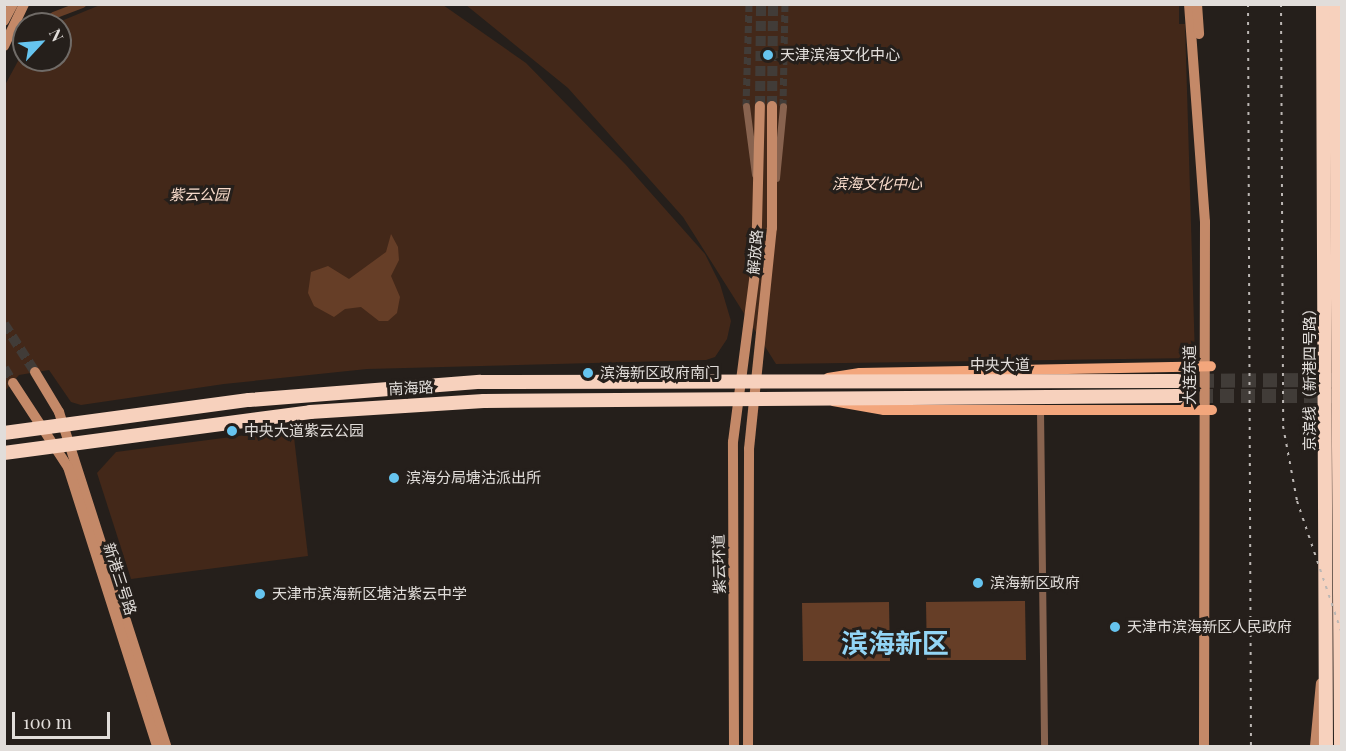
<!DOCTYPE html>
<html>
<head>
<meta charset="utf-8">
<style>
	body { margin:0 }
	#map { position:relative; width:1346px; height:751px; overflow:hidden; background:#251f1b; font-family:"Playfair Display","Noto Sans SC",serif }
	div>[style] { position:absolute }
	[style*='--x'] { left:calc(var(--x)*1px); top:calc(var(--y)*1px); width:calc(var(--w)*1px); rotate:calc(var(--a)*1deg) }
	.green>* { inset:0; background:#432819 }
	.water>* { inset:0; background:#663e27 }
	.canal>* { height:7px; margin:-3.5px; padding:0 3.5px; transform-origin:3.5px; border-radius:3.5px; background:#663e27 }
	.street-tunnel>* { height:7px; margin-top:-3.5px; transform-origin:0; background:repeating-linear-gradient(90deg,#413c38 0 7px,transparent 0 10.5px) }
	.secondary-tunnel>* { height:10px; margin-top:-5px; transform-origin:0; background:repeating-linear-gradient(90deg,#413c38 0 10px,transparent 0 15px) }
	.highway-tunnel>* { height:14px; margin-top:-7px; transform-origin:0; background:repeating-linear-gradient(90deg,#413c38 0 14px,transparent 0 21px) }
	.street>* { height:7px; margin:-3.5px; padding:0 3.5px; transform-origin:3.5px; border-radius:3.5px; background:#88634f }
	.secondary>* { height:10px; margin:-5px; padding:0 5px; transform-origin:5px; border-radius:5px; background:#c48968 }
	.primary>* { height:10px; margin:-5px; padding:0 5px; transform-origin:5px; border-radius:5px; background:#f3a67c }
	.highway>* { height:14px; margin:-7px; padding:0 7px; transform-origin:7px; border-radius:7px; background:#f7d1bd }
	.rail>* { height:2px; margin-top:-1px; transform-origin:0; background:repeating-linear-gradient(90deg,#bcb7b4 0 3px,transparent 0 9px) }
	.dots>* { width:16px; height:16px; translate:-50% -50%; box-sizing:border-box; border:3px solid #251f1b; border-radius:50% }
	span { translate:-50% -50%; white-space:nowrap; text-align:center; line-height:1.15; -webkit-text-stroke:6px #251f1b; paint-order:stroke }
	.poi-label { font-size:15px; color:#e1ddda }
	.left { translate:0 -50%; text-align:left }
	.park-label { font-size:15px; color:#f7daca; font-style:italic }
	.street-label { font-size:15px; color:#e1ddda }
	.town-label { font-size:27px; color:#93d5f5; font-weight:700 }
	.frame { position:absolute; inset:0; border:6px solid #e1ddda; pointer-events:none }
	.north { position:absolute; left:12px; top:12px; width:60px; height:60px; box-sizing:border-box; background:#251f1b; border:2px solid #706b67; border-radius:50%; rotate:64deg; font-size:16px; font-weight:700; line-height:24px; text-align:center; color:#e1ddda }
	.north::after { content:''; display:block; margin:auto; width:21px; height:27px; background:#66c4ef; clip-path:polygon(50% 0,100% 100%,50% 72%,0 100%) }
	.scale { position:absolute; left:12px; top:712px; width:98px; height:27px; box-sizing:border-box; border:3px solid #e1ddda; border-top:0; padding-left:8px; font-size:18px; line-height:21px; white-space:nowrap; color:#e1ddda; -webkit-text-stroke:4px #251f1b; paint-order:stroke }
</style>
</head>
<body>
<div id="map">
	<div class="green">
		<i style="clip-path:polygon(100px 5px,443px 5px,526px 63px,626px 165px,705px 254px,720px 284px,731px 321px,727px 339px,715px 357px,706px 360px,367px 369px,224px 384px,81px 405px,71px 402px,49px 370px,19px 375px,5px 391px,5px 85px,24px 50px,24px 60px,60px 60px,60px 24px,54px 24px)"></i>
		<i style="clip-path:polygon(466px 5px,1179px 5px,1179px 24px,1185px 24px,1195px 358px,776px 364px,683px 217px,568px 88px)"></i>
		<i style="clip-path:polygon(293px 429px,308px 556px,131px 579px,97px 473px,116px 452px)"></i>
	</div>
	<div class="water">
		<i style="clip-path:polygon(391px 234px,398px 247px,399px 260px,391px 276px,400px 297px,397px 313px,388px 321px,379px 321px,361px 307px,345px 309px,334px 317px,314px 306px,308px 293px,311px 272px,328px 266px,349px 279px,386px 252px)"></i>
		<i style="clip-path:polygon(1025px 601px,1026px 660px,927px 660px,926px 602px)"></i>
		<i style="clip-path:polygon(889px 602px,890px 661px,803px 661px,802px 603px)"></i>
	</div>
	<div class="canal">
		<i style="--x:53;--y:15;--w:31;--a:-21"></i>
	</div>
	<div class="street-tunnel">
		<i style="--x:746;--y:106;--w:102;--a:-88.3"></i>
		<i style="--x:783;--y:106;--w:102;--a:-88.9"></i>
	</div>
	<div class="secondary-tunnel">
		<i style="--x:760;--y:106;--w:102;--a:-89.4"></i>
		<i style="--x:772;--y:106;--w:102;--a:-89.4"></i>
		<i style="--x:4;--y:324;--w:57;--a:57.1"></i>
		<i style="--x:4;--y:368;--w:17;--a:59"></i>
	</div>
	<div class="highway-tunnel">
		<i style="--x:1179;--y:381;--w:157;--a:-0.4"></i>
		<i style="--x:1178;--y:396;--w:157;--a:0"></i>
	</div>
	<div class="street">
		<i style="--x:746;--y:106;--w:69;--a:82.5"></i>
		<i style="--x:776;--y:178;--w:72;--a:-84.4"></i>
		<i style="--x:1040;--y:410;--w:336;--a:89.3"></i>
	</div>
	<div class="secondary">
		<i style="--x:1189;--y:4;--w:219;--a:85.8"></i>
		<i style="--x:1205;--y:222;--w:524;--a:90.11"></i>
		<i style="--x:1197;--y:4;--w:30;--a:86"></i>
		<i style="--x:4;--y:21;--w:19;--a:-62"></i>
		<i style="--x:4;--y:46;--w:47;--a:-64.5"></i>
		<i style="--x:35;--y:372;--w:47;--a:59"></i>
		<i style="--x:59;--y:412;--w:351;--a:72.2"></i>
		<i style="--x:13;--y:383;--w:100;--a:56.8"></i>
		<i style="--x:68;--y:467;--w:293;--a:72.3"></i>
		<i style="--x:734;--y:746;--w:304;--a:-90.2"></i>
		<i style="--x:733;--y:442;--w:178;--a:-82.6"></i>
		<i style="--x:756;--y:265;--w:159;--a:-88.6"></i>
		<i style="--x:748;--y:746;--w:297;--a:-89.8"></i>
		<i style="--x:749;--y:449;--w:222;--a:-84.1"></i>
		<i style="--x:772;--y:228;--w:122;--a:-90"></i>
		<i style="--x:1315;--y:746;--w:63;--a:-84.6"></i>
	</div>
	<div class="primary">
		<i style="--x:828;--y:378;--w:32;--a:-9"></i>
		<i style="--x:860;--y:373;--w:351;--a:-1.1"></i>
		<i style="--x:833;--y:401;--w:52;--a:10"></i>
		<i style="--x:884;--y:410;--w:328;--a:0"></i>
		<i style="--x:1183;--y:410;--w:11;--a:-49"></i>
		<i style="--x:1190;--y:402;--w:29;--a:-90"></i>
		<i style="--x:1190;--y:373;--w:9;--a:-126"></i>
	</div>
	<div class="highway">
		<i style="--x:1323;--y:4;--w:742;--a:89.77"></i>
		<i style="--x:1336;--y:4;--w:742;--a:89.61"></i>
		<i style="--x:4;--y:433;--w:247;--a:-7.7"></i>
		<i style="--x:249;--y:400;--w:232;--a:-4.5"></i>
		<i style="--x:480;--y:382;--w:698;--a:-0.08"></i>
		<i style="--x:4;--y:453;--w:309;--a:-7.6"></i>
		<i style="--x:310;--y:412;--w:174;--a:-3.6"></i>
		<i style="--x:484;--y:401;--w:694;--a:-0.41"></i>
	</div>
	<div class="rail">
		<i style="--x:1248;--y:4;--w:742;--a:89.77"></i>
		<i style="--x:1281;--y:4;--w:422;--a:89.7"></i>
		<i style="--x:1283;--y:426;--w:76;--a:79.4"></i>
		<i style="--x:1297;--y:501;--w:140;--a:71.3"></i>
	</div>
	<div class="dots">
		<i style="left:768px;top:55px;background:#66c4ef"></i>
		<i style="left:588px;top:373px;background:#66c4ef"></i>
		<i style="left:232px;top:431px;background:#66c4ef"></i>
		<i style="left:394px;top:478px;background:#66c4ef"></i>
		<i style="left:978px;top:583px;background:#66c4ef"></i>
		<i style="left:260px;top:594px;background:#66c4ef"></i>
		<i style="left:1115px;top:627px;background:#66c4ef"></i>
	</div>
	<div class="poi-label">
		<span class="left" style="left:780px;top:55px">天津滨海文化中心</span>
		<span class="left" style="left:600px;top:373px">滨海新区政府南门</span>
		<span class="left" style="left:244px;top:431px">中央大道紫云公园</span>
		<span class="left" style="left:406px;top:478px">滨海分局塘沽派出所</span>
		<span class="left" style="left:990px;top:583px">滨海新区政府</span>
		<span class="left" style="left:272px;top:594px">天津市滨海新区塘沽紫云中学</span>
		<span class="left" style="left:1127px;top:627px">天津市滨海新区人民政府</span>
	</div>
	<div class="park-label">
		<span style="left:877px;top:184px">滨海文化中心</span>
		<span style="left:199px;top:195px">紫云公园</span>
	</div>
	<div class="street-label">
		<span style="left:755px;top:252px;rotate:-85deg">解放路</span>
		<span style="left:1000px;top:365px">中央大道</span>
		<span style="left:1190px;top:375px;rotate:-90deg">大连东道</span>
		<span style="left:1310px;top:376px;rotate:-90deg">京滨线（新港四号路）</span>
		<span style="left:411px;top:388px;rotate:-3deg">南海路</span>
		<span style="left:719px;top:564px;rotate:-91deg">紫云环道</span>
		<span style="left:120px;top:579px;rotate:72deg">新港三号路</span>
	</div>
	<div class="town-label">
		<span style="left:895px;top:643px">滨海新区</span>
	</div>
	<div class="frame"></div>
	<div class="north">N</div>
	<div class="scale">100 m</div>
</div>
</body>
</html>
